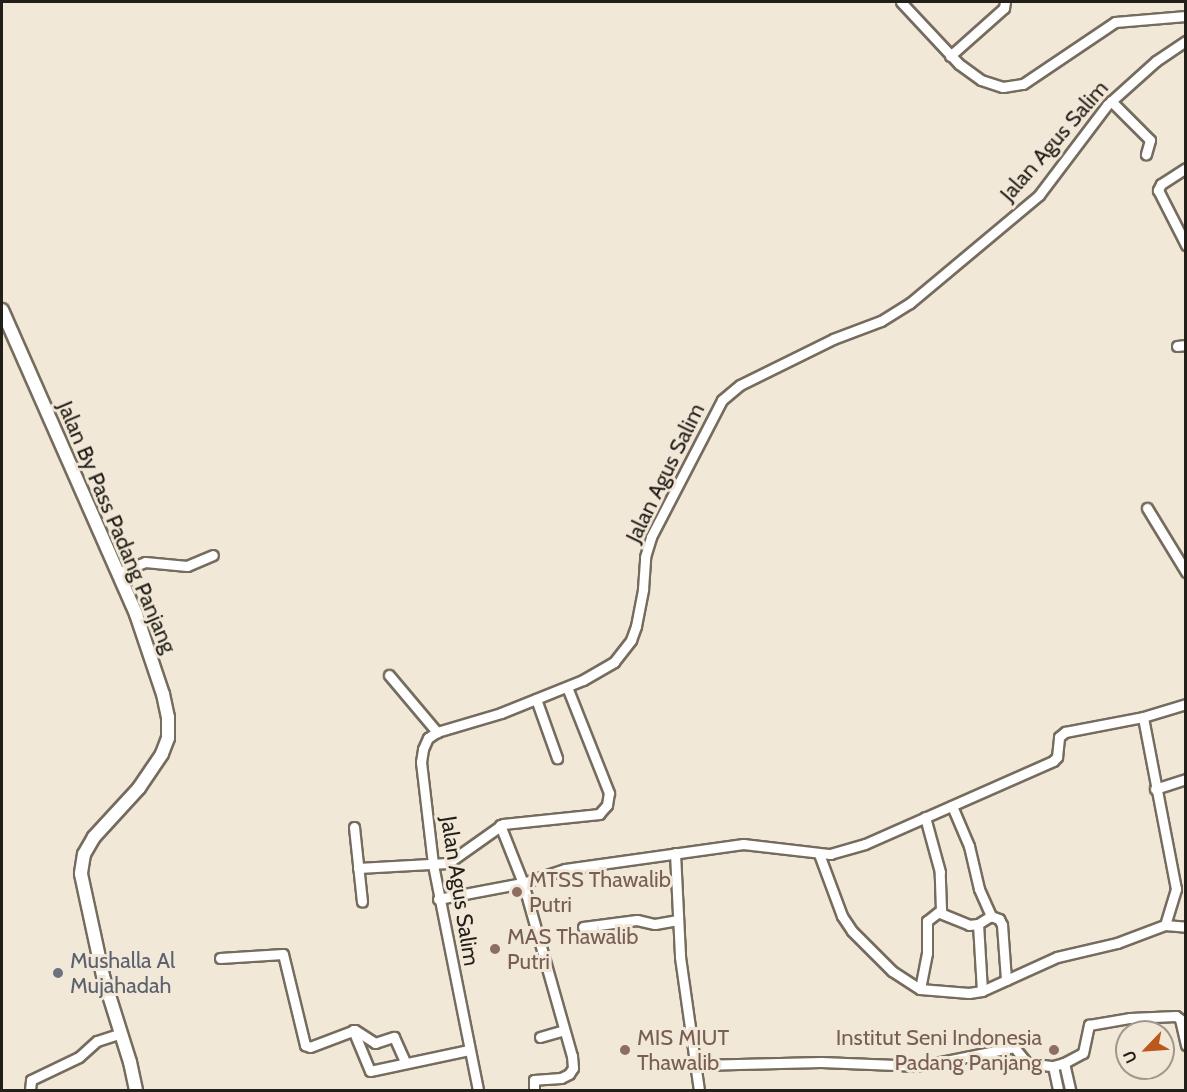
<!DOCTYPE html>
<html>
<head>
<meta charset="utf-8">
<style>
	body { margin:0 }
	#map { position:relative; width:1187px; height:1092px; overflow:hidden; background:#f2e8d8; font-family:Cabin,sans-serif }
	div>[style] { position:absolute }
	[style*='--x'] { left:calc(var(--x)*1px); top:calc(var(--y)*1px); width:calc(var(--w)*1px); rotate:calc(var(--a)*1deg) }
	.roads { filter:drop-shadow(2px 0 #756c5e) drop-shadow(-2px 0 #756c5e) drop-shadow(0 2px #756c5e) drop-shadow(0 -2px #756c5e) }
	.minor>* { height:9px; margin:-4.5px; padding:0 4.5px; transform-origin:4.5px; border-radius:4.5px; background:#fff }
	.secondary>* { height:12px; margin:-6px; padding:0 6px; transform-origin:6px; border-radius:6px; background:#fff }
	.dots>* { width:16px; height:16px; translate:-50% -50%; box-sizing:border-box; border:3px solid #f2e8d8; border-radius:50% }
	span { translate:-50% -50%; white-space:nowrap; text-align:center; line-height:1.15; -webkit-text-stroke:6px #f2e8d8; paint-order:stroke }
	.street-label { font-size:22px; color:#221f19 }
	.education-label { font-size:22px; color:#785e54 }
	.left { translate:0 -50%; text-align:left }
	.right { translate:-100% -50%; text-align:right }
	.worship-label { font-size:22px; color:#5b616d }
	.frame { position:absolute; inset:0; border:3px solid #221f19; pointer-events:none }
	.north { position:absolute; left:1115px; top:1020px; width:60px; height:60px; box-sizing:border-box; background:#f2e8d8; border:2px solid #9f988c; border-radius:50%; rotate:245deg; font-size:16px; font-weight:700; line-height:24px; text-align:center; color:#221f19 }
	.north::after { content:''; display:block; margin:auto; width:21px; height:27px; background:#ba581d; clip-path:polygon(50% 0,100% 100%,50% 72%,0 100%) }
</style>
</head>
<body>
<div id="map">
	<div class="roads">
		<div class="minor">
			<i style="--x:901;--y:2;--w:85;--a:46.9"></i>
			<i style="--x:959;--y:64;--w:27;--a:36"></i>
			<i style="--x:981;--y:80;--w:23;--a:18"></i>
			<i style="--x:1003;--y:87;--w:20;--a:-9"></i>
			<i style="--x:1023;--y:84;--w:111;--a:-34"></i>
			<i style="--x:1115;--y:22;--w:71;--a:-4.8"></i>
			<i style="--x:950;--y:56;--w:72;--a:-41.6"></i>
			<i style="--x:1004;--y:8;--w:6;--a:-81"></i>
			<i style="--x:1111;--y:101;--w:55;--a:45"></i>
			<i style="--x:1150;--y:140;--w:15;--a:106"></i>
			<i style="--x:1186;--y:168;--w:30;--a:147"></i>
			<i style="--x:1161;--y:184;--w:7;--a:117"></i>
			<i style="--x:1158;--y:190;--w:62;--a:63"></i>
			<i style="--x:1177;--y:346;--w:9;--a:-6"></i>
			<i style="--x:1147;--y:508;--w:75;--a:58.6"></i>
			<i style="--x:118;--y:573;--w:29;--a:-22"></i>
			<i style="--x:145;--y:562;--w:42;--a:5.4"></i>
			<i style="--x:187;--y:566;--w:28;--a:-23"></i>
			<i style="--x:389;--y:675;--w:75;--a:49.9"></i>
			<i style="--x:536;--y:699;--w:63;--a:70.4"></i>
			<i style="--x:1155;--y:789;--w:33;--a:-18"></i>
			<i style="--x:952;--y:806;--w:43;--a:67"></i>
			<i style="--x:969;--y:846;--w:44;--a:76.9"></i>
			<i style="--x:979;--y:889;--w:30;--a:66"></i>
			<i style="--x:500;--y:825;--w:62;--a:68.4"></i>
			<i style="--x:523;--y:883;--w:180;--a:74.2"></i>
			<i style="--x:572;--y:1056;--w:12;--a:85"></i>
			<i style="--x:573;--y:1068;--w:7;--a:124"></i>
			<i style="--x:569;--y:1074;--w:9;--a:153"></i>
			<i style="--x:561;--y:1078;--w:27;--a:176"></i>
			<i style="--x:534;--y:1080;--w:10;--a:90"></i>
			<i style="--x:354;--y:827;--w:75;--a:83.9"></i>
			<i style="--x:675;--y:853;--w:104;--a:87.2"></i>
			<i style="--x:680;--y:957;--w:134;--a:81.9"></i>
			<i style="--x:819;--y:854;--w:66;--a:69.6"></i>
			<i style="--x:842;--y:916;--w:18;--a:56"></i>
			<i style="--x:852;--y:931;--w:57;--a:45"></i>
			<i style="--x:892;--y:971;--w:33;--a:33"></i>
			<i style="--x:920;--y:989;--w:49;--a:4.7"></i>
			<i style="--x:969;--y:993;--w:13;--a:-9"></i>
			<i style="--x:982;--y:991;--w:82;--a:-24.4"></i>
			<i style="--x:1057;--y:957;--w:62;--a:-13.1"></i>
			<i style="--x:1117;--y:943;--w:51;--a:-20.6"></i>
			<i style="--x:1165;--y:925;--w:38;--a:-73"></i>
			<i style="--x:1176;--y:889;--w:175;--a:-100.9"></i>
			<i style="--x:358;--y:868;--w:90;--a:-3.2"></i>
			<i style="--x:448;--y:863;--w:67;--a:-35.3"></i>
			<i style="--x:503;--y:824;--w:97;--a:-5.9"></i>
			<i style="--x:599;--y:814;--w:12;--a:-48"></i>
			<i style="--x:607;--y:805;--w:12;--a:-81"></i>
			<i style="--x:609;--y:793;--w:114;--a:-111.6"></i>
			<i style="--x:438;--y:899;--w:86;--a:-10.7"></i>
			<i style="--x:523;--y:883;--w:44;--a:-18.4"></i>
			<i style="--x:565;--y:869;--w:180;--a:-8"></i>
			<i style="--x:743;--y:844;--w:88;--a:6.6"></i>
			<i style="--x:830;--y:854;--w:36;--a:-16"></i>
			<i style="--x:865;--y:844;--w:206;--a:-23.8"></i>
			<i style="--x:1053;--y:761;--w:6;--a:-45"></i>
			<i style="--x:1057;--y:757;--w:20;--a:-84"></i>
			<i style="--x:1059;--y:737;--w:8;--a:-40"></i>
			<i style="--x:1065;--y:732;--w:79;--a:-10.9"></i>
			<i style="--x:1143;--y:717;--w:45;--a:-16.8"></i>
			<i style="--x:940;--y:913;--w:31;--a:22"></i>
			<i style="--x:969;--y:925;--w:9;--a:-6"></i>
			<i style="--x:1165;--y:925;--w:21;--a:5"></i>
			<i style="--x:583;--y:927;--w:54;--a:-7.4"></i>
			<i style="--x:637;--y:920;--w:18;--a:13"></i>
			<i style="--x:655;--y:924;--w:23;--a:-10"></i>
			<i style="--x:220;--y:958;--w:63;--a:-3.6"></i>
			<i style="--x:283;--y:954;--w:94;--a:76.4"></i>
			<i style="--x:305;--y:1045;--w:5;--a:22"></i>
			<i style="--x:310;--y:1047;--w:48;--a:-20.7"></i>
			<i style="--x:355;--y:1030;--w:24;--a:33"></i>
			<i style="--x:375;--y:1043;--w:20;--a:-18"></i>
			<i style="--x:394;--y:1037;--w:27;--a:66"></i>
			<i style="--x:920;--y:989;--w:37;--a:-79"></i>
			<i style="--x:927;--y:953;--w:32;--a:-90"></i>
			<i style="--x:927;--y:921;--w:18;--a:-38"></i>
			<i style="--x:941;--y:910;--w:38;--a:-92"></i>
			<i style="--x:940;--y:872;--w:57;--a:-105.3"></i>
			<i style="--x:982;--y:991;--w:67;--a:-93.4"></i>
			<i style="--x:978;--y:924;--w:15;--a:-32"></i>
			<i style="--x:991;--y:916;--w:9;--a:21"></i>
			<i style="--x:999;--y:919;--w:7;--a:63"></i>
			<i style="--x:1002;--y:925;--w:55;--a:85.8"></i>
			<i style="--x:353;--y:1030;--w:44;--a:67.5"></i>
			<i style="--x:370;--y:1071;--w:101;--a:-12"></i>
			<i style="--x:540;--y:1037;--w:25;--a:-16"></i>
			<i style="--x:1064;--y:1063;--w:28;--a:77"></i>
			<i style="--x:697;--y:1065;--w:124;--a:-1.4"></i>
			<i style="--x:821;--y:1062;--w:100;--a:2.3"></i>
			<i style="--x:921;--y:1066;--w:95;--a:-11.5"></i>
			<i style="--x:1014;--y:1047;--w:21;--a:51"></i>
			<i style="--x:1027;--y:1063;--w:26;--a:7"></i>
			<i style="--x:1053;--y:1066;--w:11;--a:-15"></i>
			<i style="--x:1064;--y:1063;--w:21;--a:-28"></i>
			<i style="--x:1083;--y:1053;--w:29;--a:-78"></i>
			<i style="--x:1089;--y:1025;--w:42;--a:-9.7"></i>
			<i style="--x:1130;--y:1018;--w:46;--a:-2.5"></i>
			<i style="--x:1176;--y:1016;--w:5;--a:37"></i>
			<i style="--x:1180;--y:1019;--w:27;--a:77"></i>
			<i style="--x:1053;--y:1066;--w:25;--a:78"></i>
			<i style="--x:30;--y:1090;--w:10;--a:-84"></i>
			<i style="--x:31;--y:1080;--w:53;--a:-25.6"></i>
			<i style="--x:79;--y:1057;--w:24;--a:-42"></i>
			<i style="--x:97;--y:1041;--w:25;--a:-18"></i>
			<i style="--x:478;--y:1090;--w:230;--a:-101.3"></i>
			<i style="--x:433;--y:864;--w:103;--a:-96.7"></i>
			<i style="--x:421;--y:762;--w:13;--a:-81"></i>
			<i style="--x:423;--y:749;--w:12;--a:-66"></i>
			<i style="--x:428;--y:738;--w:11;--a:-34"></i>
			<i style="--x:437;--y:732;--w:67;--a:-16.5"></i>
			<i style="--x:501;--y:713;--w:88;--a:-21.9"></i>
			<i style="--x:583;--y:680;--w:36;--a:-30"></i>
			<i style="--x:614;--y:662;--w:28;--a:-52"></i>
			<i style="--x:631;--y:640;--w:15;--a:-70"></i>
			<i style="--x:636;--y:626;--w:38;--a:-79"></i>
			<i style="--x:643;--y:589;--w:32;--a:-86"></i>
			<i style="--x:645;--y:557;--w:21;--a:-73"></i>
			<i style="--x:651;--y:537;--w:154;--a:-62.6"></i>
			<i style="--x:722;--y:400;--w:23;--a:-40"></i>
			<i style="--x:740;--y:385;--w:104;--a:-26.3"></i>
			<i style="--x:833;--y:339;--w:51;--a:-20.6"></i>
			<i style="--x:881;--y:321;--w:34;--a:-32"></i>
			<i style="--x:910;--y:303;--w:168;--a:-39.9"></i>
			<i style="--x:1039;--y:195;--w:113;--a:-52.9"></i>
			<i style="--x:1107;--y:105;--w:66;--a:-41.9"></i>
			<i style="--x:1156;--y:61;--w:36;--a:-34"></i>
		</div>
		<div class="secondary">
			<i style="--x:2;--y:310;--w:332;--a:66.2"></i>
			<i style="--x:136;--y:614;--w:84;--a:71.4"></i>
			<i style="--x:163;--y:694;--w:24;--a:78"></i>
			<i style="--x:168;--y:717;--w:21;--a:90"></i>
			<i style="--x:168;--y:738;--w:17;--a:111"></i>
			<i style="--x:162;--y:754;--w:41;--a:124.1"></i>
			<i style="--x:139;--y:788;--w:67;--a:132.6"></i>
			<i style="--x:94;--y:837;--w:20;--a:120"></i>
			<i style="--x:84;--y:854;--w:20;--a:99"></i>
			<i style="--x:81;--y:874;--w:104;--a:77.8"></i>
			<i style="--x:103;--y:976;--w:90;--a:72.6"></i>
			<i style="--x:130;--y:1062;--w:29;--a:78"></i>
		</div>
	</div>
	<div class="dots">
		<i style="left:517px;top:892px;background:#8d6e63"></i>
		<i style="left:495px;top:949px;background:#8d6e63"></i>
		<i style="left:58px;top:973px;background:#6b7280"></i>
		<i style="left:625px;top:1050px;background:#8d6e63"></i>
		<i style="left:1054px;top:1050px;background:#8d6e63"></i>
	</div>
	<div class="street-label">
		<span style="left:1054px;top:141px;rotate:-49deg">Jalan Agus Salim</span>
		<span style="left:665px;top:473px;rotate:-64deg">Jalan Agus Salim</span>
		<span style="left:117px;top:527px;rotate:67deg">Jalan By Pass Padang Panjang</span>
		<span style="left:460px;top:891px;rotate:81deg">Jalan Agus Salim</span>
	</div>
	<div class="education-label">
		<span class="left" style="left:529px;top:892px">MTSS Thawalib<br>Putri</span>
		<span class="left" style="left:507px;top:949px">MAS Thawalib<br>Putri</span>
		<span class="left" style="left:637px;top:1050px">MIS MIUT<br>Thawalib</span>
		<span class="right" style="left:1042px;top:1050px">Institut Seni Indonesia<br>Padang Panjang</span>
	</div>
	<div class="worship-label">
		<span class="left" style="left:70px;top:973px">Mushalla Al<br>Mujahadah</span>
	</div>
	<div class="frame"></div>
	<div class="north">U</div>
</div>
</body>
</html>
